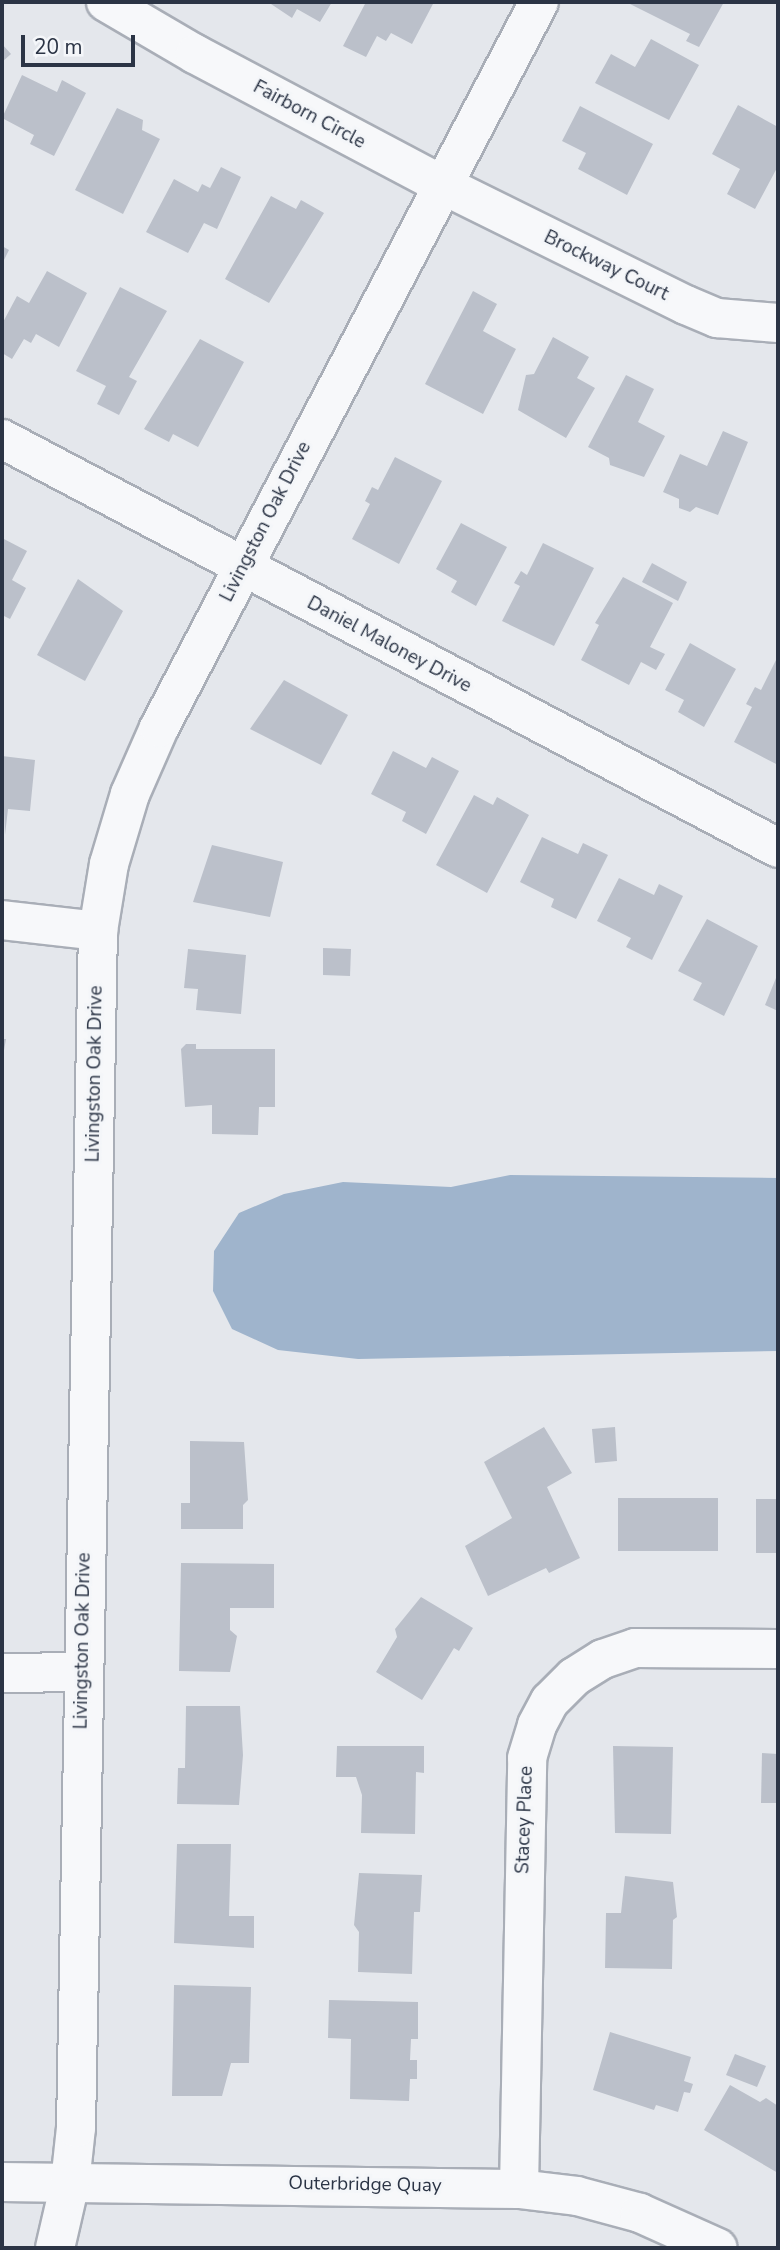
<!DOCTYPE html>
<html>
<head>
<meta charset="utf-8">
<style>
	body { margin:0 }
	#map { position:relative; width:780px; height:2250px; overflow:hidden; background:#e4e7ec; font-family:"Nunito Sans",sans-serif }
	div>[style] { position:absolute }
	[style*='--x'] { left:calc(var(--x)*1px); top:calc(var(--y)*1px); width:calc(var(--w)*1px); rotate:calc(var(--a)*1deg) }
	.water>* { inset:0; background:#9fb4cc }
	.building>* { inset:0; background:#bbc0ca }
	.roads { filter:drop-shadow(2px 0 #a9aeb7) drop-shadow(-2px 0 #a9aeb7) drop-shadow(0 2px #a9aeb7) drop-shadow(0 -2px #a9aeb7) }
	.minor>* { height:38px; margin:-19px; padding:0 19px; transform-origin:19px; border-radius:19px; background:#f7f8fa }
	span { translate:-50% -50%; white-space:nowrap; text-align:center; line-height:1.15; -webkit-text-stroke:6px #f4f6f9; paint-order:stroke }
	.street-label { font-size:19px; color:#2b3445 }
	.frame { position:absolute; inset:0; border:4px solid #2b3445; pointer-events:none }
	.scale { position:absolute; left:21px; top:35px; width:114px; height:32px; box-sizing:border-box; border:4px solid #2b3445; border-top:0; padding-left:9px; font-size:21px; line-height:24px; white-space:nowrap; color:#2b3445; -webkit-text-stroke:5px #f4f6f9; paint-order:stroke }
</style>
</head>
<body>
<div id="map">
	<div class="water">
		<i style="clip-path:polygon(510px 1175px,778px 1178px,778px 1351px,358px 1359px,278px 1350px,232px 1329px,213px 1291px,214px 1251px,239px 1213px,284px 1194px,343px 1182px,451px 1187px)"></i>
	</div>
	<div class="building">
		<i style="clip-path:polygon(268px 2px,332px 2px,320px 22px,297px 9px,292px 18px)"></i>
		<i style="clip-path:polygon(366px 2px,434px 2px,412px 44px,391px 33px,386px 41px,377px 36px,366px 57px,343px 46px)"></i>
		<i style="clip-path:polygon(626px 2px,724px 2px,699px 47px,686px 41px,690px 34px)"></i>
		<i style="clip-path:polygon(651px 39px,699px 65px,669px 120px,595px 83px,611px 54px,635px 67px)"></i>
		<i style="clip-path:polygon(2px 44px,11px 54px,2px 62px)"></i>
		<i style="clip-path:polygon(22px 75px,57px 92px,62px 80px,86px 93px,54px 156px,30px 144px,34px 135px,2px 118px)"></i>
		<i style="clip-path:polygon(738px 105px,778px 127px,778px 166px,755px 209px,727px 194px,740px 169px,712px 154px)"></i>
		<i style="clip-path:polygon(580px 106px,653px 144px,627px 195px,578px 169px,586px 153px,562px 141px)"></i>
		<i style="clip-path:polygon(117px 108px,143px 120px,142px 130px,160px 139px,123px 214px,75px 190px)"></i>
		<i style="clip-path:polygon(221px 167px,241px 177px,217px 229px,204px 223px,188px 253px,146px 232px,174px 179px,198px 192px,202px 184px,210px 188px)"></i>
		<i style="clip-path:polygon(271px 196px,296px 209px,301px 200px,324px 213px,269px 303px,225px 279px)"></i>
		<i style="clip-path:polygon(2px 246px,9px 250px,2px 264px)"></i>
		<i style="clip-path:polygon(47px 271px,87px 293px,59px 347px,36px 334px,31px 343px,24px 339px,12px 359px,2px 353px,2px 324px,17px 296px,29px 303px)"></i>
		<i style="clip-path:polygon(120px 287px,167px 311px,129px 377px,137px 381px,119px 415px,97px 404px,106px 386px,76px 371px)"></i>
		<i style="clip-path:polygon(473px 291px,497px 304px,483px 331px,516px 349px,483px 414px,425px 384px)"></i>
		<i style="clip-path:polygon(553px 337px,589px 357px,577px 378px,595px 388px,566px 438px,518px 410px,526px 375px,534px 374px)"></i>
		<i style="clip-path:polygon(200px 339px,244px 362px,198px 447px,173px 434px,169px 442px,144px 429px)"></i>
		<i style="clip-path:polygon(626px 375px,654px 389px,638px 422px,665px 436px,644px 477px,610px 465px,609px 458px,588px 447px)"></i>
		<i style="clip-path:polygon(723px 431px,748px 442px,718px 515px,696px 507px,690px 512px,679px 508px,679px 499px,663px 492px,680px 454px,707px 466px)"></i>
		<i style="clip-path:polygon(395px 457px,442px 481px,399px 564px,352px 539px,370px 504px,365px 501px,372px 487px,378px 490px)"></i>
		<i style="clip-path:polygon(461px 523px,507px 547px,476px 606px,451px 592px,457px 581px,436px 569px)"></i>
		<i style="clip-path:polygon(2px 538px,27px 551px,12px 580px,26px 588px,10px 619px,2px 615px)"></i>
		<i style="clip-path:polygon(543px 543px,594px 568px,554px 646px,502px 621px,520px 586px,514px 583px,521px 571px,527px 575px)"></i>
		<i style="clip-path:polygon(652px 563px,687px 582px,678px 601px,642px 582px)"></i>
		<i style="clip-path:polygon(623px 577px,673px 603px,650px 647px,665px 654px,656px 670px,641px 662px,629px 685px,581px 660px,599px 625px,595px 623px)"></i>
		<i style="clip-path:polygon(78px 579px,123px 611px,85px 681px,37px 655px)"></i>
		<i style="clip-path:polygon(690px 643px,736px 669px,704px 727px,678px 712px,684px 700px,665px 690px)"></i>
		<i style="clip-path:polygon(778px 656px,778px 765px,734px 742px,752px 707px,746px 704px,755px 687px,761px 690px)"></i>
		<i style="clip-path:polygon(284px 680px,348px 715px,321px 765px,250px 729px)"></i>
		<i style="clip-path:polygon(393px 751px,426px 768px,432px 757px,459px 771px,426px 834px,402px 821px,406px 812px,371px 794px)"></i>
		<i style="clip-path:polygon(2px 756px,35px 760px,30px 811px,8px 809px,5px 835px)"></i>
		<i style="clip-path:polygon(474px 795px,493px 805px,497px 797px,529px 815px,487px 893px,436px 865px)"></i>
		<i style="clip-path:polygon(542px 837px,578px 854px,583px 843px,608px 855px,576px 919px,551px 907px,554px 899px,520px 882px)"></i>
		<i style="clip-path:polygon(212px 845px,283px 862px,270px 917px,193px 902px)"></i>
		<i style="clip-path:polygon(619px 878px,654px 895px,659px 884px,683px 896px,652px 960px,626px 947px,631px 938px,597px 921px)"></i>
		<i style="clip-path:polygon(707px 919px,758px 946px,724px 1016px,693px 1000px,702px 983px,678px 971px)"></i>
		<i style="clip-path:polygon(323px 948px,351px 949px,350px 976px,323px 975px)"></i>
		<i style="clip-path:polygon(188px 949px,246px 955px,241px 1014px,196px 1010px,198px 989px,184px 988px)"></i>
		<i style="clip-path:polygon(778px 973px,778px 1011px,765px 1005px)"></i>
		<i style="clip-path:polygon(2px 1039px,6px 1039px,3px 1056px,2px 1055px)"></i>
		<i style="clip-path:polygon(186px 1044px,196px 1044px,196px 1049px,275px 1049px,275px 1107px,259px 1107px,258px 1135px,212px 1134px,212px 1105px,185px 1107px,181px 1049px)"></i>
		<i style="clip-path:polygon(544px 1427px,572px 1473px,547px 1487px,580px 1558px,549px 1573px,546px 1568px,488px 1596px,465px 1546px,512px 1518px,484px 1462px)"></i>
		<i style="clip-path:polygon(615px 1427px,617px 1461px,595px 1463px,592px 1429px)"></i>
		<i style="clip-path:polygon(190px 1441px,244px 1442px,248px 1500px,243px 1505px,243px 1529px,181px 1529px,181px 1503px,190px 1503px)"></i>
		<i style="clip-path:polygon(618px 1498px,718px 1498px,718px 1551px,618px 1551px)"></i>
		<i style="clip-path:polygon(756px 1499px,778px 1499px,778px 1553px,756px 1553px)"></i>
		<i style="clip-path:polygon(181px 1563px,274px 1564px,274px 1608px,230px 1608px,230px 1630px,237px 1636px,230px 1672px,179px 1671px)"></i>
		<i style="clip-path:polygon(421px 1597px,473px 1628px,459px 1651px,454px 1648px,422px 1700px,376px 1672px,397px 1637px,395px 1629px)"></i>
		<i style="clip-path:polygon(186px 1706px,240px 1706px,243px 1755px,239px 1805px,177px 1804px,178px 1768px,185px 1768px)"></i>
		<i style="clip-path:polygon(337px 1746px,424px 1746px,424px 1773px,416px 1772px,415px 1834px,361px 1833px,362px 1795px,356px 1777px,336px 1777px)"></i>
		<i style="clip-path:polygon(613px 1746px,673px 1747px,671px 1834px,615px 1833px)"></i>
		<i style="clip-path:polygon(762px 1753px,778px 1754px,778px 1803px,761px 1803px)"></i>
		<i style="clip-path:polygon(177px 1844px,231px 1844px,229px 1916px,254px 1916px,254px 1948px,174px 1943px)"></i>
		<i style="clip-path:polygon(359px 1873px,422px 1875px,420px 1912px,414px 1912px,412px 1974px,358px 1972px,359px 1932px,354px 1925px)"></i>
		<i style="clip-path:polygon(625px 1876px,673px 1882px,677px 1917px,673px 1920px,672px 1969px,605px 1968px,606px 1913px,621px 1913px)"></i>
		<i style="clip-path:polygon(174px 1985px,251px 1987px,249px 2063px,231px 2063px,222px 2096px,172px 2096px)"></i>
		<i style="clip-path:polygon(329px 2000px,418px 2002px,418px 2039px,411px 2039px,410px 2060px,417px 2060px,417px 2079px,410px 2079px,409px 2101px,350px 2099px,351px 2039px,328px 2038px)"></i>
		<i style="clip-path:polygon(610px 2032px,691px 2057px,684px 2081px,693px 2084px,690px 2093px,684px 2092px,678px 2112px,656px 2105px,654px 2110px,593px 2090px)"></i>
		<i style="clip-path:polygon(735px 2054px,766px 2066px,757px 2087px,726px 2075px)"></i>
		<i style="clip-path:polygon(730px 2085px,760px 2102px,766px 2098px,778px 2106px,778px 2173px,704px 2130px)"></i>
	</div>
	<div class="roads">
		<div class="minor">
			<i style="--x:106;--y:2;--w:103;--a:30.3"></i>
			<i style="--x:195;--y:54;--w:278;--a:27.9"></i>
			<i style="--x:441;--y:184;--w:273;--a:26.3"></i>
			<i style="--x:686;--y:305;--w:34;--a:23"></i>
			<i style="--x:717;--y:318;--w:61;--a:4.7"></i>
			<i style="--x:2;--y:439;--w:877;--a:27.79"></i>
			<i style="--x:2;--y:920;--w:97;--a:6.5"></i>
			<i style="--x:2;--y:1673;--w:80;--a:-0.7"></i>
			<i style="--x:2;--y:2182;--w:517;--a:0.78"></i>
			<i style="--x:519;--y:2189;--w:58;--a:6.9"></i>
			<i style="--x:577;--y:2196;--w:65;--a:15.1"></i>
			<i style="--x:640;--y:2213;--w:85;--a:24.2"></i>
			<i style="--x:519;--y:2189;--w:431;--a:-88.9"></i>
			<i style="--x:527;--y:1758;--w:34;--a:-73"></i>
			<i style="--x:537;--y:1725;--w:27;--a:-62"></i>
			<i style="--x:550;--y:1701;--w:34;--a:-45"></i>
			<i style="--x:574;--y:1677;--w:34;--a:-32"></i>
			<i style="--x:603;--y:1659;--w:34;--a:-19"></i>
			<i style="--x:635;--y:1648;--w:143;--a:0.4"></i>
			<i style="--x:55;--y:2248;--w:67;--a:-77"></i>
			<i style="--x:70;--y:2183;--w:55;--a:-83.8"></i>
			<i style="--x:76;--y:2128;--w:1197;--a:-88.95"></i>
			<i style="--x:98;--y:931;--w:68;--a:-80.7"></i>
			<i style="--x:109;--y:864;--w:73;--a:-73.3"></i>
			<i style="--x:130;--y:794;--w:72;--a:-66.3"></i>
			<i style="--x:159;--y:728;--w:819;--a:-62.37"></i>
		</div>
	</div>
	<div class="street-label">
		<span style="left:309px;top:115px;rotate:28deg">Fairborn Circle</span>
		<span style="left:606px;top:266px;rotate:26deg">Brockway Court</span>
		<span style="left:266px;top:522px;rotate:-63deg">Livingston Oak Drive</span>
		<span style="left:389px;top:645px;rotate:28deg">Daniel Maloney Drive</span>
		<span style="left:95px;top:1074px;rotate:-89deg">Livingston Oak Drive</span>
		<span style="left:83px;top:1641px;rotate:-89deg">Livingston Oak Drive</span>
		<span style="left:525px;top:1820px;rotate:-88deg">Stacey Place</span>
		<span style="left:365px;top:2185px;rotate:1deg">Outerbridge Quay</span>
	</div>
	<div class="frame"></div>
	<div class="scale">20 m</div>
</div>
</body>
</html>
